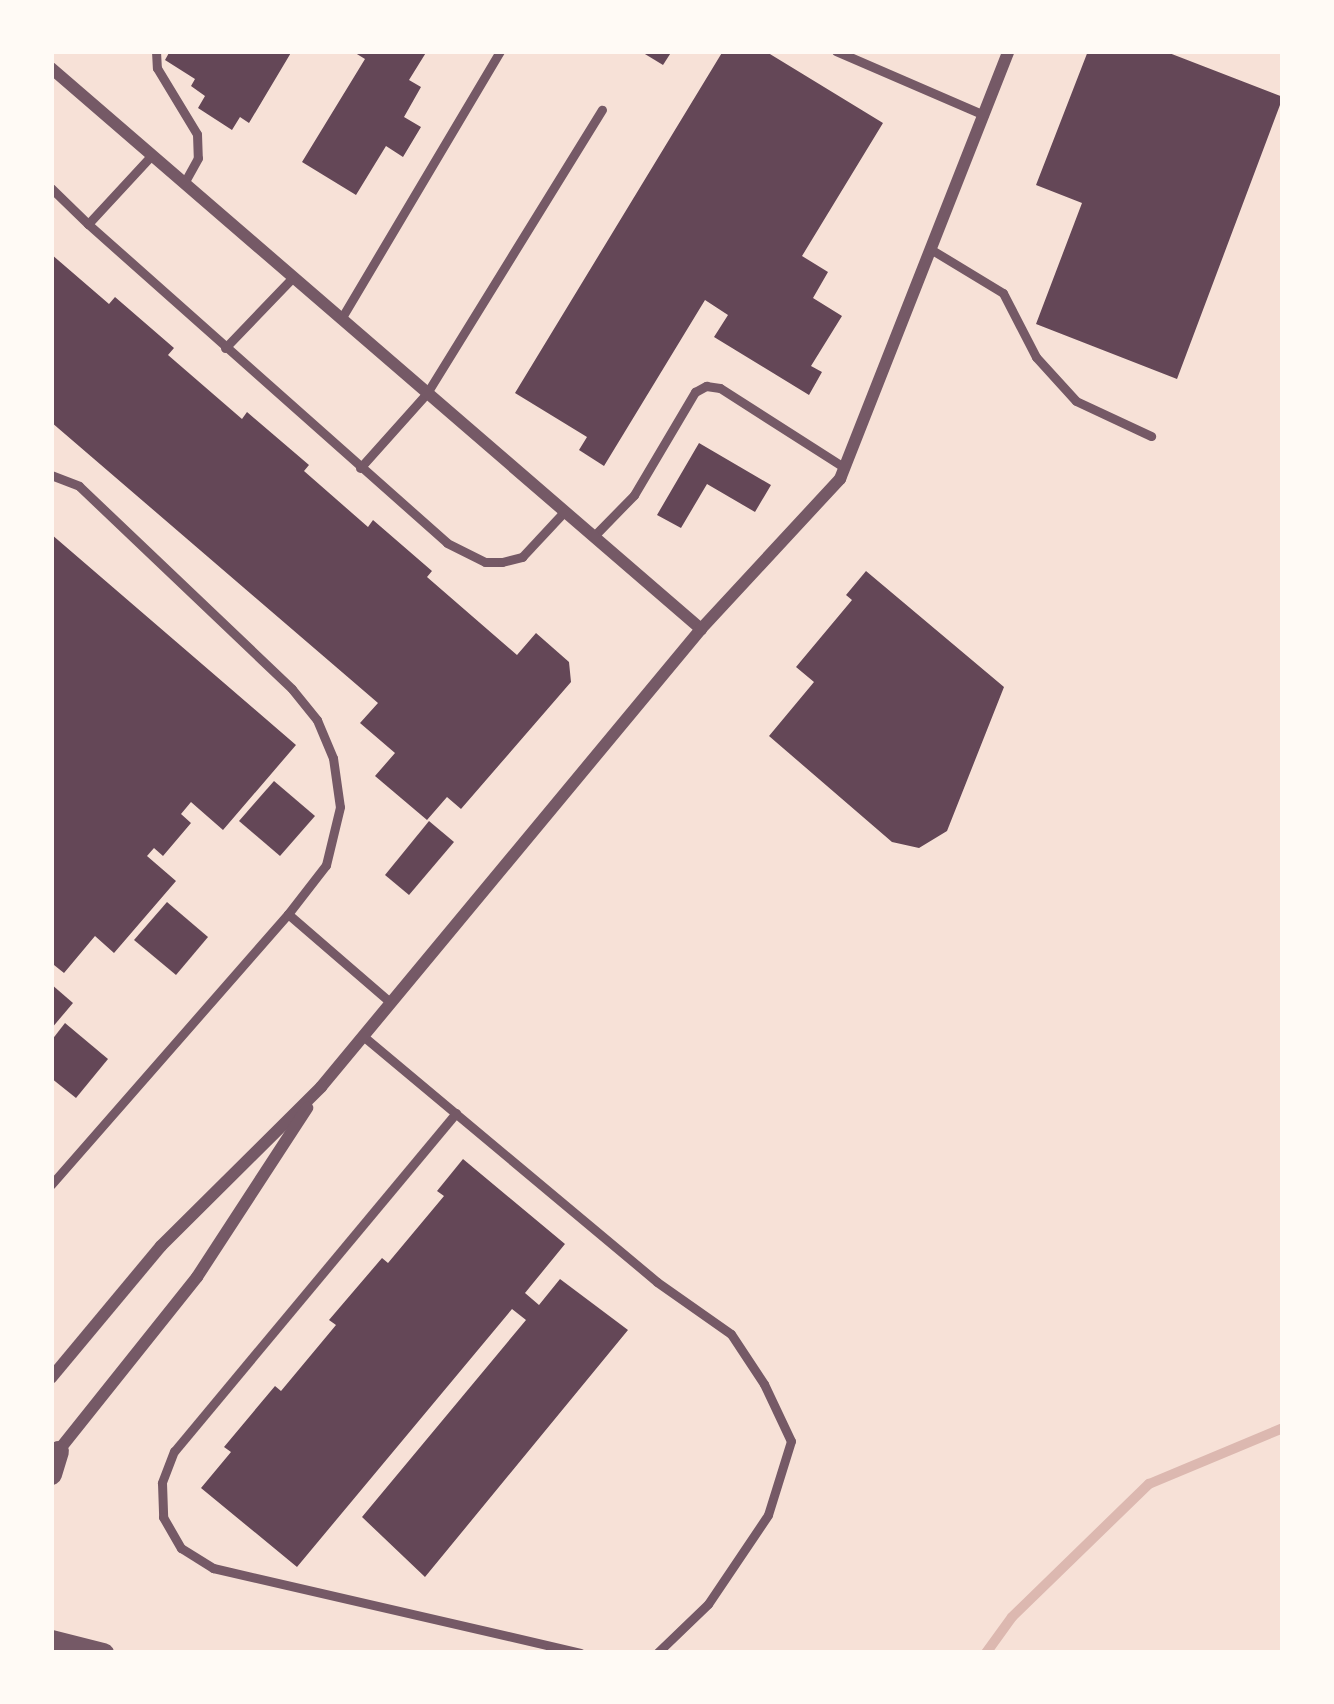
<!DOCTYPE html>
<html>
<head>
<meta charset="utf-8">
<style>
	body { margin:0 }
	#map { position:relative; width:1334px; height:1704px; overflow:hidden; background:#f7e1d7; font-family:"Varela Round",sans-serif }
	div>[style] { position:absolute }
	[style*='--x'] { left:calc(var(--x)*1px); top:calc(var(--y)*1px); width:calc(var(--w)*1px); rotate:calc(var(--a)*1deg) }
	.stream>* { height:10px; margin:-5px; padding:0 5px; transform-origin:5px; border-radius:5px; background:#dcb8b0 }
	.building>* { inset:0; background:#644757 }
	.service>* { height:9px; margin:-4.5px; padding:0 4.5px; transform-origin:4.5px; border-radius:4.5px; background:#755966 }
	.minor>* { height:12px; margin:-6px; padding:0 6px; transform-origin:6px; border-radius:6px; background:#755966 }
	.tertiary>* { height:21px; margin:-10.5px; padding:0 10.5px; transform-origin:10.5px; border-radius:10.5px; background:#755966 }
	span { translate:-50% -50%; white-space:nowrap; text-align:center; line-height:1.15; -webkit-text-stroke:9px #fffaf5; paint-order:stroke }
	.frame { position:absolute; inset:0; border:54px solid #fffaf5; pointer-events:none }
</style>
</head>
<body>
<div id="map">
	<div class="stream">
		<i style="--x:986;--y:1653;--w:44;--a:-54.2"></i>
		<i style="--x:1012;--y:1617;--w:191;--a:-44.2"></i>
		<i style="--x:1149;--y:1484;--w:145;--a:-22.7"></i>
	</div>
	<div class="building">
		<i style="clip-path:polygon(170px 51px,292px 51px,249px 123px,240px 117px,232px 130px,198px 108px,205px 96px,191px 86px,195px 79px,165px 60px)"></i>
		<i style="clip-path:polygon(352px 51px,427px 51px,409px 80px,421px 87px,404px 117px,421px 127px,403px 157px,386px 146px,356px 195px,302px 162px,365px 59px)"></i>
		<i style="clip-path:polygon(640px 51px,672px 51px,663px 65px)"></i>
		<i style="clip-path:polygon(723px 51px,765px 51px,883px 123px,802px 256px,828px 272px,813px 298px,842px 316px,811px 366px,822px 372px,809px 395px,714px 337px,728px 315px,705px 300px,604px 466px,579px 450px,587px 437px,515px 393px)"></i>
		<i style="clip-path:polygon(1088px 51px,1164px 51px,1283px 97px,1177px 379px,1036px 324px,1082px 203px,1036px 185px)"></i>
		<i style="clip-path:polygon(51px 254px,109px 304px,115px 297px,174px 348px,168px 355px,242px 419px,247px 412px,309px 465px,304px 471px,368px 527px,373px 520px,432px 571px,427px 577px,517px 655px,536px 633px,569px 662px,571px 682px,461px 809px,447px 797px,427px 820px,375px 776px,395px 753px,360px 723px,378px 703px,51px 422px)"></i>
		<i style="clip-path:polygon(699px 443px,771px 485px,755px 512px,707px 484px,681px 528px,657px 515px)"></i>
		<i style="clip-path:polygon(51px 534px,296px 745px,223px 830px,191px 802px,181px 814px,191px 823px,163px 856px,154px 848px,147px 856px,176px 881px,114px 953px,95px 936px,64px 973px,54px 965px,51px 968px)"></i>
		<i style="clip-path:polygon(866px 571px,1004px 687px,947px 831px,919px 848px,892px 842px,769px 736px,814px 682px,796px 667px,852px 600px,846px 595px)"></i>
		<i style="clip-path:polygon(274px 781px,315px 816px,280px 856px,239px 821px)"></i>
		<i style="clip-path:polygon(429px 821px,454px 842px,409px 895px,385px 875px)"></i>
		<i style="clip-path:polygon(167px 902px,208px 937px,176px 975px,134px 940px)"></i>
		<i style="clip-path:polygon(51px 984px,73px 1003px,51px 1029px)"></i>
		<i style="clip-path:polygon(65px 1023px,108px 1059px,76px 1098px,51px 1078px,51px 1041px)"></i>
		<i style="clip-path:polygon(463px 1159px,565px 1244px,525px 1293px,539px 1305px,560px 1279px,628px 1330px,425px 1577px,362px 1517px,526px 1320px,512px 1309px,297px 1567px,201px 1488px,231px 1452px,224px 1447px,275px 1386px,281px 1391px,336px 1325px,329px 1320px,382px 1258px,388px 1263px,444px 1196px,437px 1191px)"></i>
	</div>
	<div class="service">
		<i style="--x:156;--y:51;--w:17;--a:87"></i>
		<i style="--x:157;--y:68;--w:77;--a:58.8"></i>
		<i style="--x:197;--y:134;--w:24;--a:88"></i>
		<i style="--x:198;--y:158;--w:29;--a:119"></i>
		<i style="--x:836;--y:51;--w:161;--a:23.4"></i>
		<i style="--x:51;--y:188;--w:52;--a:44.2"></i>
		<i style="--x:88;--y:224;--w:94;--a:-47.2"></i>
		<i style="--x:88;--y:224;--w:480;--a:41.6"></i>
		<i style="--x:447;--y:543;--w:42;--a:26.6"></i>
		<i style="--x:485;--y:562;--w:17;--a:0"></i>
		<i style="--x:502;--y:562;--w:21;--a:-14"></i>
		<i style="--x:522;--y:557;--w:62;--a:-47"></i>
		<i style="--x:932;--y:250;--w:83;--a:31.2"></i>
		<i style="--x:1003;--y:293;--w:72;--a:62.7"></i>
		<i style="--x:1036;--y:357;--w:59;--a:47.7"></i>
		<i style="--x:1076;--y:401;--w:83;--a:25"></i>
		<i style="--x:341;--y:319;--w:312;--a:-59.3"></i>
		<i style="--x:225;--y:348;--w:98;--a:-46.2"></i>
		<i style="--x:360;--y:468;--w:101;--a:-48.2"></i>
		<i style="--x:427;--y:393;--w:333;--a:-58.3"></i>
		<i style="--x:51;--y:475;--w:30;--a:21"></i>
		<i style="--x:79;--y:486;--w:294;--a:43.6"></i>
		<i style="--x:292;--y:689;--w:40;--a:51"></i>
		<i style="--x:317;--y:720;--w:41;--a:67.2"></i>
		<i style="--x:333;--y:758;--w:49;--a:81.9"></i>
		<i style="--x:340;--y:807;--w:60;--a:103.6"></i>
		<i style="--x:326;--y:865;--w:62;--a:127.8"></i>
		<i style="--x:288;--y:914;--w:360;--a:131.2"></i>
		<i style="--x:593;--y:537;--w:59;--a:-45.7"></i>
		<i style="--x:634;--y:495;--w:120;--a:-59.4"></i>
		<i style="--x:695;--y:392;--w:13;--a:-29"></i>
		<i style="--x:706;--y:386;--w:14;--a:8"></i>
		<i style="--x:720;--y:388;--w:148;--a:32.6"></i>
		<i style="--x:288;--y:914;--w:136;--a:40.8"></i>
		<i style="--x:363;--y:1036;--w:383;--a:39.9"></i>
		<i style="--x:657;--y:1282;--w:90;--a:35.1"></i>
		<i style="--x:731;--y:1334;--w:60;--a:56.6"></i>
		<i style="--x:764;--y:1384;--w:63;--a:64.7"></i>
		<i style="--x:791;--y:1441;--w:77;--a:107.3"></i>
		<i style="--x:768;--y:1515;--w:107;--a:124"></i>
		<i style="--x:708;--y:1604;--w:71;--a:136.1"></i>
		<i style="--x:456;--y:1113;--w:440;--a:129.8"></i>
		<i style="--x:174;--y:1451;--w:34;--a:111"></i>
		<i style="--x:162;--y:1483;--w:34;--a:88"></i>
		<i style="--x:163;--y:1517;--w:36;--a:60"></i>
		<i style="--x:181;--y:1548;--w:38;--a:32"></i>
		<i style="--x:213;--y:1568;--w:377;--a:13"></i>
	</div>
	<div class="minor">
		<i style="--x:51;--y:68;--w:859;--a:40.8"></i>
		<i style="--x:51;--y:1378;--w:172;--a:-50.2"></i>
		<i style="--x:161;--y:1246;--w:226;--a:-44.8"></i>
		<i style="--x:321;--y:1087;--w:595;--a:-50.32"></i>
		<i style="--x:701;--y:629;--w:205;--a:-47.2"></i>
		<i style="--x:840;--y:479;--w:460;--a:-68.5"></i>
		<i style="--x:55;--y:1455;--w:228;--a:-51.4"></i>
		<i style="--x:197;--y:1277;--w:202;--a:-56.9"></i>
	</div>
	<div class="tertiary">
		<i style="--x:51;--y:1474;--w:24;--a:-73"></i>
		<i style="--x:51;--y:1640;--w:54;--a:14"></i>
	</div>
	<div class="frame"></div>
</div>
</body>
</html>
